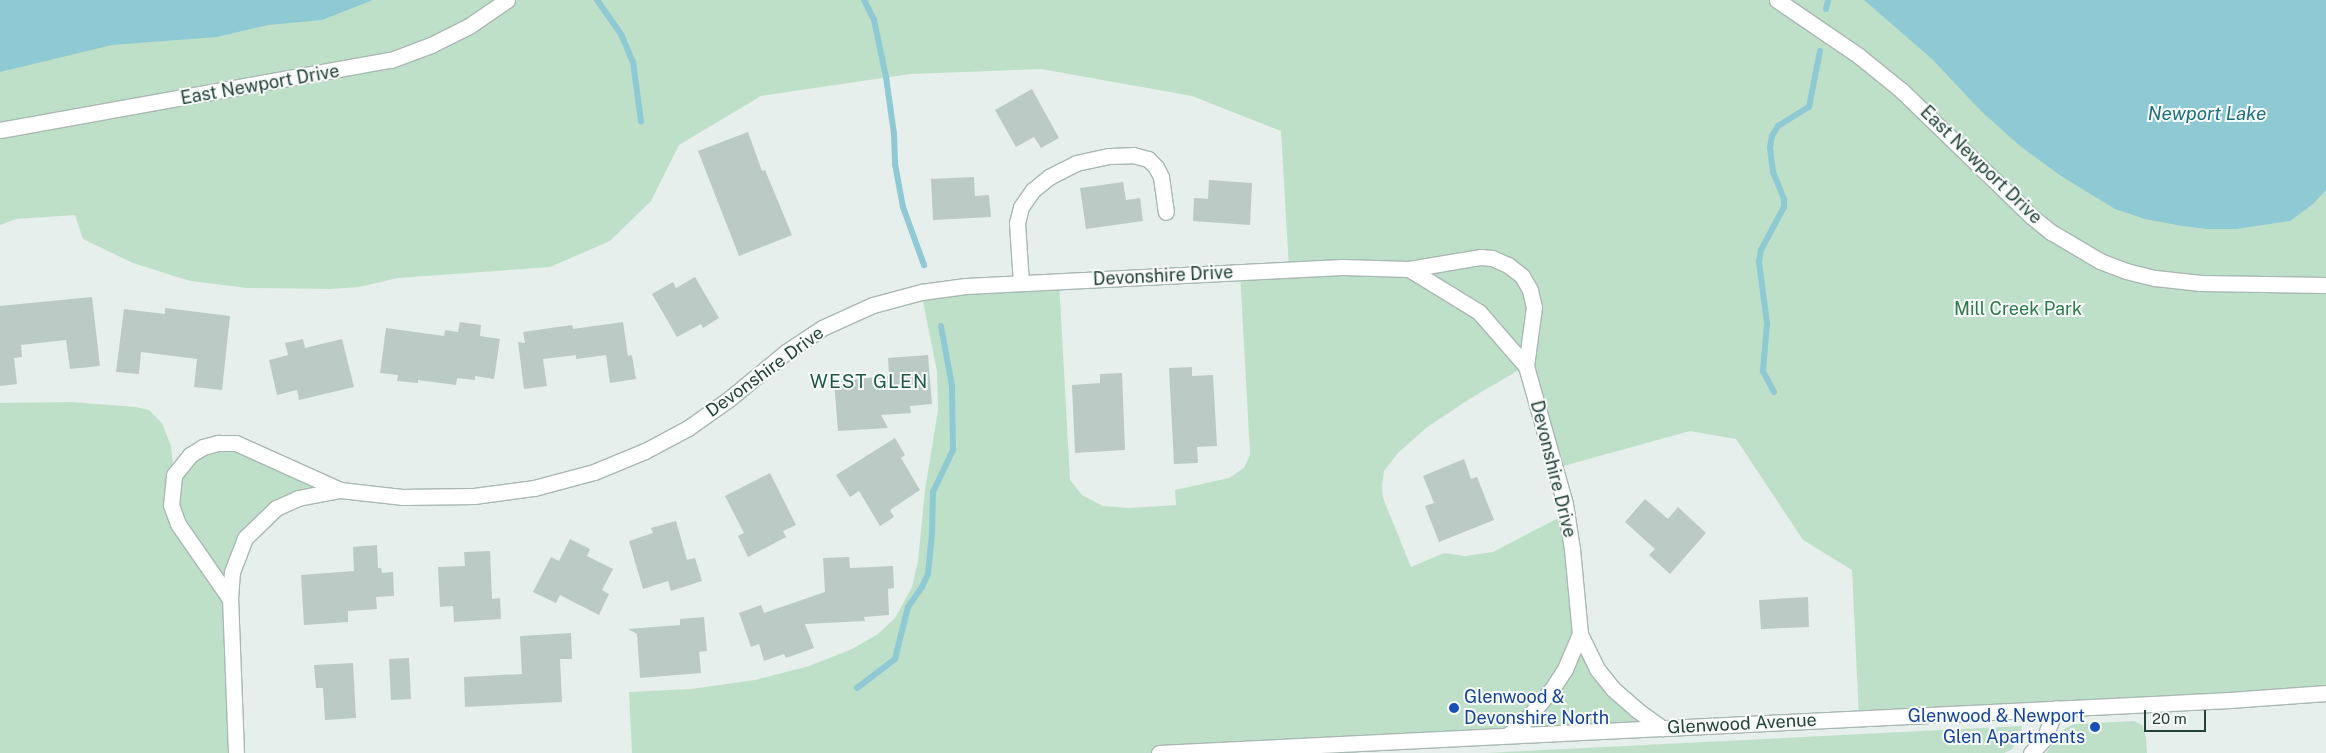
<!DOCTYPE html>
<html>
<head>
<meta charset="utf-8">
<style>
	body { margin:0 }
	#map { position:relative; width:2326px; height:753px; overflow:hidden; background:#e6efeb; font-family:"Public Sans",sans-serif }
	div>[style] { position:absolute }
	[style*='--x'] { left:calc(var(--x)*1px); top:calc(var(--y)*1px); width:calc(var(--w)*1px); rotate:calc(var(--a)*1deg) }
	.green>* { inset:0; background:#bfe0c8 }
	.water>* { inset:0; background:#8ec9d4 }
	.stream>* { height:6px; margin:-3px; padding:0 3px; transform-origin:3px; border-radius:3px; background:#8ec9d4 }
	.building>* { inset:0; background:#bbcac4 }
	.roads { filter:drop-shadow(1px 0 #a8b8b2) drop-shadow(-1px 0 #a8b8b2) drop-shadow(0 1px #a8b8b2) drop-shadow(0 -1px #a8b8b2) }
	.minor>* { height:15px; margin:-7.5px; padding:0 7.5px; transform-origin:7.5px; border-radius:7.5px; background:#fff }
	.dots>* { width:14px; height:14px; translate:-50% -50%; box-sizing:border-box; border:2px solid #f7fbf9; border-radius:50% }
	span { translate:-50% -50%; white-space:nowrap; text-align:center; line-height:1.15; -webkit-text-stroke:4px #f7fbf9; paint-order:stroke }
	.street-label { font-size:18px; color:#24423a }
	.park-label { font-size:18px; color:#2d7a4b }
	.transit-label { font-size:18px; color:#164399 }
	.left { translate:0 -50%; text-align:left }
	.right { translate:-100% -50%; text-align:right }
	.water-label { font-size:19px; color:#1c6f80; font-style:italic }
	.neighbourhood-label { font-size:19px; color:#1f5548; letter-spacing:1px }
	.scale { position:absolute; left:2144px; top:710px; width:62px; height:22px; box-sizing:border-box; border:2px solid #24423a; border-top:0; padding-left:6px; font-size:15px; line-height:18px; white-space:nowrap; color:#24423a; -webkit-text-stroke:4px #f7fbf9; paint-order:stroke }
</style>
</head>
<body>
<div id="map">
	<div class="green">
		<i style="clip-path:polygon(0 0,2326px 0,2326px 693px,1859px 718px,1852px 570px,1803px 540px,1736px 439px,1690px 431px,1556px 468px,1526px 366px,1471px 398px,1426px 428px,1398px 453px,1384px 471px,1382px 485px,1383px 498px,1411px 567px,1444px 553px,1465px 556px,1493px 552px,1566px 514px,1580px 634px,1597px 669px,1662px 728px,1159px 753px,632px 753px,629px 692px,691px 689px,755px 680px,809px 666px,852px 649px,878px 634px,895px 618px,912px 587px,918px 561px,925px 490px,938px 410px,937px 371px,921px 292px,1059px 281px,1070px 480px,1082px 495px,1103px 506px,1128px 508px,1176px 505px,1175px 490px,1229px 478px,1244px 468px,1250px 455px,1240px 272px,1289px 269px,1281px 131px,1192px 96px,1041px 69px,910px 74px,761px 96px,679px 145px,651px 201px,610px 241px,550px 267px,398px 278px,359px 287px,330px 289px,248px 288px,190px 281px,133px 263px,83px 239px,75px 215px,16px 219px,0 225px)"></i>
		<i style="clip-path:polygon(72px 402px,136px 407px,149px 410px,162px 423px,171px 446px,174px 475px,218px 443px,340px 490px,298px 498px,238px 553px,236px 753px,0 753px,0 403px)"></i>
		<i style="clip-path:polygon(2134px 721px,2142px 725px,2146px 737px,2147px 753px,2046px 753px,2065px 729px,2074px 724px)"></i>
		<i style="clip-path:polygon(2022px 726px,2020px 738px,2011px 750px,2004px 753px,1486px 753px)"></i>
	</div>
	<div class="water">
		<i style="clip-path:polygon(0 0,373px 0,322px 20px,268px 25px,217px 37px,112px 45px,0 72px)"></i>
		<i style="clip-path:polygon(1864px 0,2326px 0,2326px 190px,2313px 204px,2290px 221px,2236px 229px,2207px 229px,2182px 226px,2145px 219px,2115px 209px,2061px 176px,2020px 146px,1981px 111px,1932px 59px)"></i>
	</div>
	<div class="stream">
		<i style="--x:597;--y:0;--w:42;--a:54.8"></i>
		<i style="--x:621;--y:34;--w:30;--a:67"></i>
		<i style="--x:633;--y:62;--w:60;--a:82.3"></i>
		<i style="--x:864;--y:0;--w:22;--a:63"></i>
		<i style="--x:874;--y:20;--w:58;--a:78.1"></i>
		<i style="--x:886;--y:77;--w:58;--a:82"></i>
		<i style="--x:894;--y:134;--w:30;--a:88"></i>
		<i style="--x:895;--y:164;--w:44;--a:79.5"></i>
		<i style="--x:903;--y:207;--w:62;--a:70.1"></i>
		<i style="--x:1826;--y:9;--w:9;--a:-77"></i>
		<i style="--x:1774;--y:392;--w:24;--a:-118"></i>
		<i style="--x:1763;--y:371;--w:48;--a:-85.2"></i>
		<i style="--x:1767;--y:323;--w:62;--a:-97.5"></i>
		<i style="--x:1759;--y:262;--w:12;--a:-81"></i>
		<i style="--x:1761;--y:250;--w:49;--a:-61.9"></i>
		<i style="--x:1784;--y:207;--w:8;--a:-90"></i>
		<i style="--x:1784;--y:199;--w:29;--a:-112"></i>
		<i style="--x:1773;--y:172;--w:25;--a:-97"></i>
		<i style="--x:1770;--y:147;--w:11;--a:-80"></i>
		<i style="--x:1772;--y:136;--w:12;--a:-59"></i>
		<i style="--x:1778;--y:126;--w:36;--a:-32"></i>
		<i style="--x:1809;--y:107;--w:57;--a:-78.9"></i>
		<i style="--x:857;--y:688;--w:48;--a:-37.3"></i>
		<i style="--x:895;--y:659;--w:54;--a:-76"></i>
		<i style="--x:908;--y:607;--w:24;--a:-55"></i>
		<i style="--x:922;--y:587;--w:14;--a:-65"></i>
		<i style="--x:928;--y:574;--w:41;--a:-84.4"></i>
		<i style="--x:932;--y:533;--w:41;--a:-88.6"></i>
		<i style="--x:933;--y:492;--w:47;--a:-64.5"></i>
		<i style="--x:953;--y:450;--w:64;--a:-90.9"></i>
		<i style="--x:952;--y:386;--w:61;--a:-100.4"></i>
	</div>
	<div class="building">
		<i style="clip-path:polygon(1032px 89px,1059px 138px,1041px 148px,1034px 137px,1016px 147px,995px 110px)"></i>
		<i style="clip-path:polygon(748px 132px,762px 171px,765px 170px,792px 235px,739px 256px,698px 151px)"></i>
		<i style="clip-path:polygon(974px 177px,975px 196px,989px 195px,991px 217px,933px 220px,931px 179px)"></i>
		<i style="clip-path:polygon(1209px 180px,1252px 183px,1250px 225px,1193px 221px,1194px 198px,1208px 199px)"></i>
		<i style="clip-path:polygon(1123px 182px,1126px 200px,1140px 198px,1143px 221px,1086px 229px,1080px 188px)"></i>
		<i style="clip-path:polygon(695px 277px,719px 318px,703px 328px,701px 324px,677px 337px,652px 294px,673px 282px,676px 288px)"></i>
		<i style="clip-path:polygon(92px 297px,100px 366px,70px 369px,66px 340px,21px 345px,22px 357px,14px 358px,17px 384px,0 386px,0 306px)"></i>
		<i style="clip-path:polygon(165px 308px,230px 316px,222px 390px,194px 387px,197px 359px,141px 352px,139px 374px,116px 372px,124px 309px,165px 314px)"></i>
		<i style="clip-path:polygon(460px 322px,481px 325px,480px 336px,500px 339px,494px 379px,475px 376px,475px 380px,457px 378px,456px 385px,418px 380px,418px 383px,397px 381px,398px 375px,380px 373px,386px 328px,444px 336px,445px 330px,458px 332px)"></i>
		<i style="clip-path:polygon(623px 322px,628px 356px,632px 355px,636px 379px,610px 383px,606px 355px,576px 359px,576px 355px,543px 359px,547px 386px,524px 389px,518px 342px,525px 343px,523px 332px,572px 325px,573px 329px)"></i>
		<i style="clip-path:polygon(303px 339px,305px 348px,342px 339px,354px 387px,299px 400px,297px 390px,277px 395px,269px 360px,288px 355px,285px 343px)"></i>
		<i style="clip-path:polygon(928px 355px,932px 404px,910px 406px,911px 413px,881px 415px,888px 428px,838px 431px,834px 381px,889px 376px,888px 358px)"></i>
		<i style="clip-path:polygon(1192px 367px,1192px 376px,1213px 375px,1217px 446px,1197px 447px,1198px 463px,1174px 464px,1169px 368px)"></i>
		<i style="clip-path:polygon(1122px 373px,1125px 450px,1075px 453px,1072px 385px,1100px 383px,1100px 374px)"></i>
		<i style="clip-path:polygon(895px 438px,905px 455px,901px 458px,920px 490px,890px 510px,894px 517px,880px 526px,859px 491px,850px 497px,836px 475px)"></i>
		<i style="clip-path:polygon(1464px 459px,1471px 479px,1477px 477px,1494px 520px,1439px 542px,1425px 506px,1434px 503px,1423px 476px)"></i>
		<i style="clip-path:polygon(770px 473px,796px 525px,783px 531px,786px 537px,748px 557px,738px 536px,744px 533px,725px 496px)"></i>
		<i style="clip-path:polygon(1645px 499px,1668px 519px,1678px 507px,1706px 533px,1670px 574px,1649px 555px,1655px 549px,1625px 522px)"></i>
		<i style="clip-path:polygon(676px 521px,687px 560px,695px 558px,702px 581px,671px 591px,668px 581px,643px 589px,629px 541px,653px 533px,651px 528px)"></i>
		<i style="clip-path:polygon(570px 539px,590px 549px,587px 556px,613px 569px,602px 590px,609px 594px,599px 615px,560px 595px,556px 603px,533px 592px,551px 557px,559px 561px)"></i>
		<i style="clip-path:polygon(377px 545px,378px 568px,381px 568px,382px 573px,393px 572px,394px 596px,376px 597px,377px 609px,348px 611px,348px 622px,304px 625px,301px 575px,354px 571px,353px 547px)"></i>
		<i style="clip-path:polygon(490px 551px,492px 599px,500px 598px,501px 619px,454px 622px,453px 606px,440px 607px,438px 567px,465px 566px,464px 552px)"></i>
		<i style="clip-path:polygon(849px 557px,850px 568px,893px 566px,894px 588px,888px 589px,889px 615px,864px 617px,865px 621px,805px 624px,814px 648px,786px 658px,784px 654px,764px 661px,759px 644px,751px 647px,739px 613px,761px 605px,764px 613px,825px 592px,823px 558px)"></i>
		<i style="clip-path:polygon(1808px 597px,1809px 627px,1761px 629px,1759px 600px)"></i>
		<i style="clip-path:polygon(704px 617px,707px 651px,699px 652px,701px 673px,640px 678px,637px 634px,628px 629px,680px 625px,680px 619px)"></i>
		<i style="clip-path:polygon(571px 633px,572px 659px,560px 659px,562px 702px,465px 707px,464px 677px,522px 674px,520px 636px)"></i>
		<i style="clip-path:polygon(409px 658px,411px 699px,391px 700px,389px 659px)"></i>
		<i style="clip-path:polygon(353px 663px,356px 718px,325px 720px,323px 688px,316px 688px,314px 665px)"></i>
	</div>
	<div class="roads">
		<div class="minor">
			<i style="--x:1777;--y:0;--w:99;--a:34.3"></i>
			<i style="--x:1859;--y:56;--w:54;--a:39"></i>
			<i style="--x:1901;--y:90;--w:181;--a:44.1"></i>
			<i style="--x:2031;--y:216;--w:26;--a:39"></i>
			<i style="--x:2051;--y:232;--w:57;--a:30.6"></i>
			<i style="--x:2100;--y:261;--w:28;--a:21"></i>
			<i style="--x:2126;--y:271;--w:30;--a:14"></i>
			<i style="--x:2155;--y:278;--w:46;--a:6.2"></i>
			<i style="--x:2201;--y:283;--w:125;--a:0.9"></i>
			<i style="--x:0;--y:130;--w:397;--a:-10.2"></i>
			<i style="--x:391;--y:60;--w:43;--a:-20.6"></i>
			<i style="--x:431;--y:45;--w:42;--a:-26.6"></i>
			<i style="--x:469;--y:26;--w:46;--a:-34.4"></i>
			<i style="--x:1409;--y:269;--w:73;--a:-9.5"></i>
			<i style="--x:1481;--y:257;--w:11;--a:5"></i>
			<i style="--x:1492;--y:258;--w:17;--a:24"></i>
			<i style="--x:1508;--y:265;--w:18;--a:38"></i>
			<i style="--x:1522;--y:276;--w:16;--a:60"></i>
			<i style="--x:1530;--y:290;--w:17;--a:77"></i>
			<i style="--x:1534;--y:307;--w:60;--a:97.7"></i>
			<i style="--x:1021;--y:283;--w:60;--a:-93.8"></i>
			<i style="--x:1017;--y:223;--w:16;--a:-76"></i>
			<i style="--x:1021;--y:207;--w:21;--a:-55"></i>
			<i style="--x:1033;--y:190;--w:21;--a:-39"></i>
			<i style="--x:1049;--y:177;--w:30;--a:-27"></i>
			<i style="--x:1076;--y:163;--w:34;--a:-12"></i>
			<i style="--x:1109;--y:156;--w:24;--a:-2"></i>
			<i style="--x:1133;--y:155;--w:16;--a:15"></i>
			<i style="--x:1148;--y:159;--w:11;--a:45"></i>
			<i style="--x:1156;--y:167;--w:11;--a:63"></i>
			<i style="--x:1161;--y:177;--w:35;--a:82"></i>
			<i style="--x:230;--y:599;--w:91;--a:-124.7"></i>
			<i style="--x:178;--y:524;--w:20;--a:-110"></i>
			<i style="--x:171;--y:505;--w:30;--a:-84"></i>
			<i style="--x:174;--y:475;--w:26;--a:-51"></i>
			<i style="--x:190;--y:455;--w:15;--a:-32"></i>
			<i style="--x:203;--y:447;--w:16;--a:-15"></i>
			<i style="--x:218;--y:443;--w:18;--a:0"></i>
			<i style="--x:236;--y:443;--w:114;--a:24.3"></i>
			<i style="--x:1508;--y:735;--w:21;--a:-39"></i>
			<i style="--x:1524;--y:722;--w:43;--a:-49.7"></i>
			<i style="--x:1552;--y:689;--w:24;--a:-57"></i>
			<i style="--x:1565;--y:669;--w:38;--a:-67"></i>
			<i style="--x:236;--y:753;--w:154;--a:-92.2"></i>
			<i style="--x:230;--y:599;--w:27;--a:-86"></i>
			<i style="--x:232;--y:572;--w:36;--a:-69"></i>
			<i style="--x:245;--y:538;--w:43;--a:-44.1"></i>
			<i style="--x:276;--y:508;--w:24;--a:-24"></i>
			<i style="--x:298;--y:498;--w:43;--a:-10.8"></i>
			<i style="--x:340;--y:490;--w:62;--a:6.4"></i>
			<i style="--x:402;--y:497;--w:72;--a:-0.8"></i>
			<i style="--x:474;--y:496;--w:61;--a:-7.6"></i>
			<i style="--x:534;--y:488;--w:62;--a:-14.9"></i>
			<i style="--x:594;--y:472;--w:55;--a:-22.4"></i>
			<i style="--x:645;--y:451;--w:49;--a:-28.1"></i>
			<i style="--x:688;--y:428;--w:50;--a:-35.3"></i>
			<i style="--x:729;--y:399;--w:74;--a:-39.5"></i>
			<i style="--x:786;--y:352;--w:43;--a:-33.7"></i>
			<i style="--x:822;--y:328;--w:56;--a:-24.3"></i>
			<i style="--x:873;--y:305;--w:50;--a:-15.2"></i>
			<i style="--x:921;--y:292;--w:45;--a:-7.6"></i>
			<i style="--x:966;--y:286;--w:376;--a:-2.9"></i>
			<i style="--x:1342;--y:267;--w:67;--a:1.7"></i>
			<i style="--x:1409;--y:269;--w:82;--a:31.6"></i>
			<i style="--x:1479;--y:312;--w:72;--a:49"></i>
			<i style="--x:1526;--y:366;--w:143;--a:74.2"></i>
			<i style="--x:1565;--y:504;--w:46;--a:81.2"></i>
			<i style="--x:1572;--y:549;--w:85;--a:84.6"></i>
			<i style="--x:1580;--y:634;--w:39;--a:64"></i>
			<i style="--x:1597;--y:669;--w:26;--a:51"></i>
			<i style="--x:1613;--y:689;--w:32;--a:41"></i>
			<i style="--x:1637;--y:710;--w:31;--a:36"></i>
			<i style="--x:1159;--y:753;--w:1072;--a:-2.83"></i>
			<i style="--x:2230;--y:700;--w:96;--a:-4.2"></i>
			<i style="--x:2031;--y:753;--w:19;--a:-47"></i>
			<i style="--x:2044;--y:739;--w:33;--a:-69"></i>
		</div>
	</div>
	<div class="dots">
		<i style="left:1454px;top:708px;background:#1a4fb4"></i>
		<i style="left:2095px;top:727px;background:#1a4fb4"></i>
	</div>
	<div class="street-label">
		<span style="left:260px;top:85px;rotate:-10deg">East Newport Drive</span>
		<span style="left:1981px;top:165px;rotate:44deg">East Newport Drive</span>
		<span style="left:1163px;top:276px;rotate:-3deg">Devonshire Drive</span>
		<span style="left:765px;top:372px;rotate:-36deg">Devonshire Drive</span>
		<span style="left:1553px;top:469px;rotate:76deg">Devonshire Drive</span>
		<span style="left:1742px;top:724px;rotate:-3deg">Glenwood Avenue</span>
	</div>
	<div class="park-label">
		<span style="left:2018px;top:309px">Mill Creek Park</span>
	</div>
	<div class="transit-label">
		<span class="left" style="left:1464px;top:708px">Glenwood &amp;<br>Devonshire North</span>
		<span class="right" style="left:2085px;top:727px">Glenwood &amp; Newport<br>Glen Apartments</span>
	</div>
	<div class="water-label">
		<span style="left:2207px;top:114px">Newport Lake</span>
	</div>
	<div class="neighbourhood-label">
		<span style="left:869px;top:382px">WEST GLEN</span>
	</div>
	<div class="scale">20 m</div>
</div>
</body>
</html>
